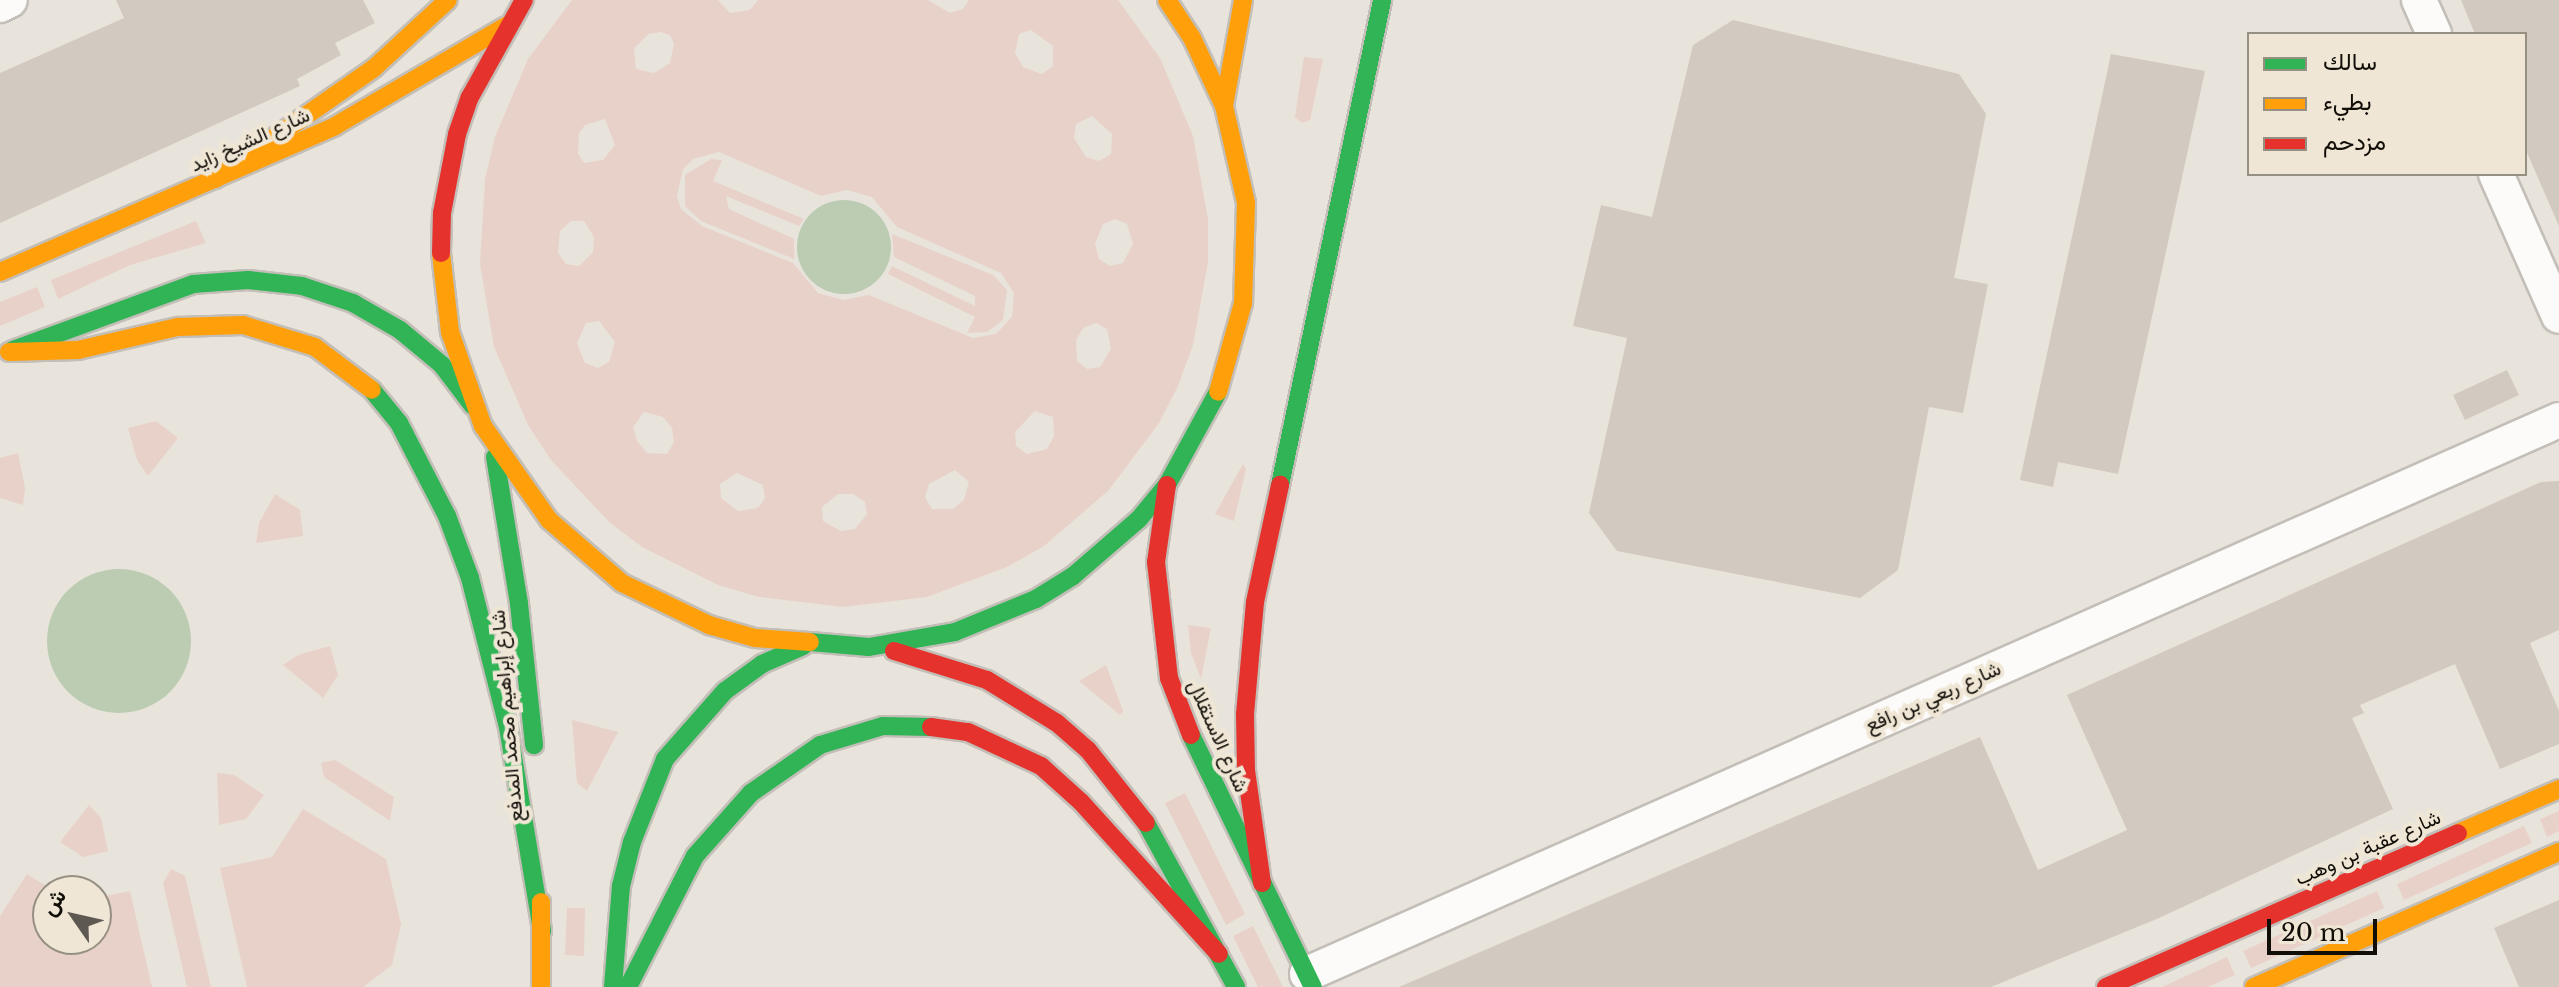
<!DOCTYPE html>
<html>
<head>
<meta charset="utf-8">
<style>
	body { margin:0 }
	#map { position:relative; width:2559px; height:987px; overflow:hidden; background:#e9e4db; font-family:"Libre Baskerville",Vazirmatn,serif }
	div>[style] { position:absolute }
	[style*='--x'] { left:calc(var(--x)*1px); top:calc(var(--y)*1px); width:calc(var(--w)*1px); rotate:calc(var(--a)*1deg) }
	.green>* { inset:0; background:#e8d1c9 }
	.water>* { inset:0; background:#bbccb3 }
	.round { border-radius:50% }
	.building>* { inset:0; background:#d2c9c1 }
	.roads { filter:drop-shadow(2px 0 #c3bfb8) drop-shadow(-2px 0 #c3bfb8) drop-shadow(0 2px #c3bfb8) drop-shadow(0 -2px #c3bfb8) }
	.street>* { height:34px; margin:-17px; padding:0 17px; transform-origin:17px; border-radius:17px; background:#fcfbfa }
	.fast>* { height:18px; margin:-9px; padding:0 9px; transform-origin:9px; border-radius:9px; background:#30b455 }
	.slow>* { height:18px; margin:-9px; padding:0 9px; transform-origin:9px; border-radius:9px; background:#ff9f0a }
	.jam>* { height:18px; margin:-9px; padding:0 9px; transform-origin:9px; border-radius:9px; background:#e5322d }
	span { translate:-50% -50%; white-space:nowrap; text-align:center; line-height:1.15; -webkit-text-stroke:8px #efe6d5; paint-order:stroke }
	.street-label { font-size:20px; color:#110e08 }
	.legend { position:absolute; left:2247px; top:32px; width:280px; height:144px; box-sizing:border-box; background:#efe6d5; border:2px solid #969083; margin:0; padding:10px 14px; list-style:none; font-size:24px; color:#110e08 }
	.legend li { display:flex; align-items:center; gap:16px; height:40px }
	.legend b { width:40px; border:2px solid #969083 }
	.north { position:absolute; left:32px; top:875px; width:80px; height:80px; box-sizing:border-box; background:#efe6d5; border:2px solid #969083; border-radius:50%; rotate:304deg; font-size:22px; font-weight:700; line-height:32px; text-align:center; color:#110e08 }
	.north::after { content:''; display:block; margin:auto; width:28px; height:36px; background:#5d5952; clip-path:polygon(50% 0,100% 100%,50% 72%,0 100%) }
	.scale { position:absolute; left:2267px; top:919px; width:110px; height:36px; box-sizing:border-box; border:4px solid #110e08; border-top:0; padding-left:10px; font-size:24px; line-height:28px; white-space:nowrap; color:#110e08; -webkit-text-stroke:6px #efe6d5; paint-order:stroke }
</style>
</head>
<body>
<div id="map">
	<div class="green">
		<i style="clip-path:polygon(evenodd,572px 0,718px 0,730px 13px,750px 10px,758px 0,928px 0,950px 13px,963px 9px,969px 0,1118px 0,1160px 58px,1193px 136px,1208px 219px,1208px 262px,1193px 345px,1178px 386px,1159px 423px,1108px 491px,1044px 546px,1007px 567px,927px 597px,843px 607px,759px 597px,718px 585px,642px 547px,609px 522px,551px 460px,528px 425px,494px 347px,480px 264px,485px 179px,495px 137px,528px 59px,572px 0,1031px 30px,1053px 46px,1053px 66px,1042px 74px,1023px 67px,1015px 53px,1019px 34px,1031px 30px,572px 0,660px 32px,670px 35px,674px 44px,670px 63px,654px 73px,636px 69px,634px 48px,649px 34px,660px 32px,572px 0,1092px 116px,1112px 134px,1111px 154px,1099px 161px,1086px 157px,1074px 138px,1076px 124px,1092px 116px,572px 0,605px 119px,615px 145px,603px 160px,584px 163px,578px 154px,579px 133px,585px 125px,605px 119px,572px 0,719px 152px,821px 196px,847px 190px,872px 197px,897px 227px,1001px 273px,1014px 293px,1012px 317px,996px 334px,973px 338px,869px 295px,843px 300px,818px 293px,793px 263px,702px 226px,681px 209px,677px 196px,683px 169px,693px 159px,719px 152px,572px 0,1115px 219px,1127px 224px,1133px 244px,1123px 263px,1110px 266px,1099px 259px,1095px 244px,1103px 224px,1115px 219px,572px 0,571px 221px,584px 221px,594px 237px,593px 252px,579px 266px,566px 264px,558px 253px,560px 231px,571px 221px,572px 0,599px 321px,615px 342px,609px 362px,598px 368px,585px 363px,577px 343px,586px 323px,599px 321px,572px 0,1096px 323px,1107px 329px,1111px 349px,1100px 367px,1087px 369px,1077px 361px,1076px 340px,1083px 328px,1096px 323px,572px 0,1035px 411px,1053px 417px,1054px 436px,1047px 449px,1027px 454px,1016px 446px,1015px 432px,1035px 411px,572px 0,644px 412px,663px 417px,672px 428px,674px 442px,667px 454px,647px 453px,637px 441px,633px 427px,644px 412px,572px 0,955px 470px,969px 482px,964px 500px,953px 509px,932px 509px,925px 497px,929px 484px,955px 470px,572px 0,737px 473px,763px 485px,765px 498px,758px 508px,738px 511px,721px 498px,720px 484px,737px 473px,572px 0,838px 494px,853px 494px,865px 502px,867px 514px,855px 529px,841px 531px,823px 521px,822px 507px,838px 494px)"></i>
		<i style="clip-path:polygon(1304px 57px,1323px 59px,1310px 120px,1302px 123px,1295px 117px)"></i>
		<i style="clip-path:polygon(711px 159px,722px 160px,713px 181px,804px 219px,799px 226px,726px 196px,729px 209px,794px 239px,794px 259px,701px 221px,685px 206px,685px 175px)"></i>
		<i style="clip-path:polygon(196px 221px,206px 243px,130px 265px,58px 299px,51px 280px)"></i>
		<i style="clip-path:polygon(892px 234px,993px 275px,1007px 290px,1003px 320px,987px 332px,967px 333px,975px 317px,888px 274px,892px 266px,975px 306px,975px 296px,894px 257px)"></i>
		<i style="clip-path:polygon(37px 287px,45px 307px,0 326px,0 302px)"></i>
		<i style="clip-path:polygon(156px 421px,178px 438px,148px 476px,137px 460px,128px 428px)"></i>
		<i style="clip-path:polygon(18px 453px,25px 488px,23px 505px,0 498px,0 458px)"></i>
		<i style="clip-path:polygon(1243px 464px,1246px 469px,1234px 521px,1215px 514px)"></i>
		<i style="clip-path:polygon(275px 494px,300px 510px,303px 536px,256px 543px,259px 523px)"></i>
		<i style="clip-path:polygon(1188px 625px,1211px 628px,1201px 679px,1191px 653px)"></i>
		<i style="clip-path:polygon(330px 646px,338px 675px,323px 698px,283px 665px,298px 655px)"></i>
		<i style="clip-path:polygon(1106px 665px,1123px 711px,1120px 715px,1079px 681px)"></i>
		<i style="clip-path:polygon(572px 720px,618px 732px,587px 791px,577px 783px)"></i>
		<i style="clip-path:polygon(335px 760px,394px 797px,390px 821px,324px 777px,321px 763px)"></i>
		<i style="clip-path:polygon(217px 773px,234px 775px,264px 795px,246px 819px,219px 825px)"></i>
		<i style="clip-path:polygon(1185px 793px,1245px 914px,1226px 925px,1165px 803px)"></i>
		<i style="clip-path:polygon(89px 805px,101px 818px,108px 851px,83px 857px,60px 842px)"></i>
		<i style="clip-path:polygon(303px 809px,386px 859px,401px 924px,392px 965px,363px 987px,247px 987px,220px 868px,272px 857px)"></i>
		<i style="clip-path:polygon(2559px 811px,2559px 831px,2547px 837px,2540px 819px)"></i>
		<i style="clip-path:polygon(2524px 826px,2532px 843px,2404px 900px,2397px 884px)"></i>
		<i style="clip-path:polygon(171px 869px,185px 876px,211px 987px,187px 987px,163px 883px)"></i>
		<i style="clip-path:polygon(27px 874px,54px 891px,48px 891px,48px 939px,96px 939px,96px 898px,130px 891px,152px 987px,0 987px,0 916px)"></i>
		<i style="clip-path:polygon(2377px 891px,2384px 908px,2251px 968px,2243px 951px)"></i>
		<i style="clip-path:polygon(567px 908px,585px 908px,584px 956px,565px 955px)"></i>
		<i style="clip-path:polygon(1253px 926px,1283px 987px,1258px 987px,1233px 936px)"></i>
		<i style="clip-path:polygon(2227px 957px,2235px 975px,2208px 987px,2162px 987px)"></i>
	</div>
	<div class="water">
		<i class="round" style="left:797px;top:200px;width:94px;height:94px"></i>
		<i class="round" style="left:47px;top:569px;width:144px;height:144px"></i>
	</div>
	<div class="building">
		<i style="clip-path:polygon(116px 0,363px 0,375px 23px,335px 43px,341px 55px,297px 79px,300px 86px,0 223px,0 73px,124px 18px)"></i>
		<i style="clip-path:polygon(2461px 0,2559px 0,2559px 226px,2525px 148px,2525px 34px,2475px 34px)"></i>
		<i style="clip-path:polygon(1733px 20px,1959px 74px,1986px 114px,1954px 278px,1988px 284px,1963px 413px,1929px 407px,1898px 570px,1860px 598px,1617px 551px,1589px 513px,1627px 338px,1573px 326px,1601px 205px,1652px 217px,1693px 45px)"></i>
		<i style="clip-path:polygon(2111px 54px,2205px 71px,2118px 474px,2058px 462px,2053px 487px,2020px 480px)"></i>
		<i style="clip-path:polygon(2507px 370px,2519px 395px,2465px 420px,2453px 395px)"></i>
		<i style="clip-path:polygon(2559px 481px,2559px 630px,2530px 643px,2559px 711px,2559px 744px,2500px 769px,2455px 664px,2360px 705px,2364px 713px,2352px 718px,2393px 809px,2159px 918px,1991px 987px,1399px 987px,1980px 737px,2038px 870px,2127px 830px,2067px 695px,2541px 482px)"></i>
		<i style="clip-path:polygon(2559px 900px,2559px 987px,2519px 987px,2494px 928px)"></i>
	</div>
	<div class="roads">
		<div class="street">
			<i style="--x:2419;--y:0;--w:37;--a:66"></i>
			<i style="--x:0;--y:5;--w:11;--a:-27"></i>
			<i style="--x:2496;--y:174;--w:155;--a:66.1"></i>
			<i style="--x:1307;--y:974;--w:1369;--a:-23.87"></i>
		</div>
		<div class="fast">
			<i style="--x:13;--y:350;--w:192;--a:-20.1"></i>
			<i style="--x:193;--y:284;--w:55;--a:-4.2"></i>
			<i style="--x:248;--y:280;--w:54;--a:6.3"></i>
			<i style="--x:302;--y:286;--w:54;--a:18.4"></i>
			<i style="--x:353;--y:303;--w:54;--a:29.9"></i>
			<i style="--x:400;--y:330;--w:55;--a:39.8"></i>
			<i style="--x:442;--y:365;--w:51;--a:52.9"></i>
			<i style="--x:372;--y:390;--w:43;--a:50.7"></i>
			<i style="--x:399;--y:423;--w:105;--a:62.7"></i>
			<i style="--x:447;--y:516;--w:66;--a:69.6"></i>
			<i style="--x:470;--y:578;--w:154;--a:75.7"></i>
			<i style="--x:508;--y:727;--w:207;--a:80.5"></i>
			<i style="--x:495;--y:457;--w:149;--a:80.7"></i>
			<i style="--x:519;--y:604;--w:142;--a:83.9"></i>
			<i style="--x:1280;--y:485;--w:496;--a:-78.1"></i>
			<i style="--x:810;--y:642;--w:59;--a:4.8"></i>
			<i style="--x:869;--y:647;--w:87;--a:-9.9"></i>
			<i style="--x:955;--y:632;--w:87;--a:-22.2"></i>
			<i style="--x:1036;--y:599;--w:44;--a:-31.9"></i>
			<i style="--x:1073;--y:576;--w:87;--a:-40.8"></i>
			<i style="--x:1139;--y:519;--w:44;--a:-50.5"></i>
			<i style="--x:1167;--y:485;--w:106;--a:-61.3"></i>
			<i style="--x:1191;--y:735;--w:280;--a:64.2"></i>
			<i style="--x:1146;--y:823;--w:187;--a:61.2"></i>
			<i style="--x:613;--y:987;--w:101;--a:-85.5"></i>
			<i style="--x:621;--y:886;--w:45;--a:-76"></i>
			<i style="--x:632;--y:842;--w:89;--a:-68.3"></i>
			<i style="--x:665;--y:759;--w:91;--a:-48.6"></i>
			<i style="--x:725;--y:691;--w:46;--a:-36.1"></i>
			<i style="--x:762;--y:664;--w:45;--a:-23.7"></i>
			<i style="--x:628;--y:987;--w:147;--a:-62.9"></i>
			<i style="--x:695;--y:856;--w:84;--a:-48.4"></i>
			<i style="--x:751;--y:793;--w:84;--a:-34.8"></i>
			<i style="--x:820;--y:745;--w:66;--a:-16.8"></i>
			<i style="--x:883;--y:726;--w:48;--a:1.2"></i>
		</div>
		<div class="slow">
			<i style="--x:1167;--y:0;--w:45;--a:56.7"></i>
			<i style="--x:1192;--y:38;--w:75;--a:64.8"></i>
			<i style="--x:1224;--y:106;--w:99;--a:77.2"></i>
			<i style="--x:1246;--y:203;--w:100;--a:91.7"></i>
			<i style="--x:1243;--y:303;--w:92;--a:105.7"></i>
			<i style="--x:1224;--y:106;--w:108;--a:-79.8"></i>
			<i style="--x:215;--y:179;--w:194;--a:-34.9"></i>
			<i style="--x:374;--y:68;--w:100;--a:-42.6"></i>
			<i style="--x:441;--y:253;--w:80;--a:83.5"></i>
			<i style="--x:450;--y:332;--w:100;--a:70.7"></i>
			<i style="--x:483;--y:426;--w:115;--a:54.9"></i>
			<i style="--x:549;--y:520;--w:96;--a:40.8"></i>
			<i style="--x:622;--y:583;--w:97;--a:25.8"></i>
			<i style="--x:709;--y:625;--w:48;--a:15.8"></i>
			<i style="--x:755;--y:638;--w:55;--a:4.2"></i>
			<i style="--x:0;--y:272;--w:365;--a:-23.5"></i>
			<i style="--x:335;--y:126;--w:198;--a:-30.3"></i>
			<i style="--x:9;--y:352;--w:69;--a:-1.7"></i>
			<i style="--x:78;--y:350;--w:103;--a:-13"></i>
			<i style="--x:178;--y:327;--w:65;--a:-1.8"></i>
			<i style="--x:243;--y:325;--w:75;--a:17"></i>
			<i style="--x:315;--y:347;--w:71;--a:37"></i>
			<i style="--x:2458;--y:833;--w:110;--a:-23.5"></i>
			<i style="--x:541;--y:902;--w:85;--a:90"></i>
			<i style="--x:2254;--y:987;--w:334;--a:-23.9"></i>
		</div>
		<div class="jam">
			<i style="--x:441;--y:253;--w:40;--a:-88.6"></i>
			<i style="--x:442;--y:213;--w:80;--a:-79.2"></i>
			<i style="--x:457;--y:134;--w:39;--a:-71"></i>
			<i style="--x:470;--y:97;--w:111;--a:-60.9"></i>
			<i style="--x:1167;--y:485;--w:78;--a:98.1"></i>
			<i style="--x:1156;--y:562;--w:117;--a:83.6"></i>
			<i style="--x:1169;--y:678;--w:61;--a:68.9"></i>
			<i style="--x:894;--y:651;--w:97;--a:17.3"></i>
			<i style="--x:987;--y:680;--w:82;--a:31.6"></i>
			<i style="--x:1057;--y:723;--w:41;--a:41.1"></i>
			<i style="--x:1088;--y:750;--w:93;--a:51.5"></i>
			<i style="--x:931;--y:727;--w:37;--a:8"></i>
			<i style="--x:968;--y:732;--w:81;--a:25"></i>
			<i style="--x:1041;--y:766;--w:54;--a:42"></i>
			<i style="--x:1081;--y:802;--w:205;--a:47.8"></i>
			<i style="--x:1262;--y:883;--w:113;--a:-98.1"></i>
			<i style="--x:1246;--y:771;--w:57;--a:-91"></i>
			<i style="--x:1245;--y:714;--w:112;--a:-84.9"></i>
			<i style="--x:1255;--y:602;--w:120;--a:-77.9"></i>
			<i style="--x:2106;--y:987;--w:384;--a:-23.6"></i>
		</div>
	</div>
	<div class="street-label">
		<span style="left:250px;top:140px;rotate:-24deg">شارع الشيخ زايد</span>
		<span style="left:1933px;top:697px;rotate:-24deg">شارع ربعي بن رافع</span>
		<span style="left:507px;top:716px;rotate:-95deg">شارع إبراهيم محمد المدفع</span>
		<span style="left:1218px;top:736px;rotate:66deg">شارع الاستقلال</span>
		<span style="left:2368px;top:848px;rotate:-24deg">شارع عقبة بن وهب</span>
	</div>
	<ul class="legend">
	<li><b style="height:10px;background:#30b455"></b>سالك</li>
	<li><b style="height:10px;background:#ff9f0a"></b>بطيء</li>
	<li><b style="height:10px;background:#e5322d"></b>مزدحم</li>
	</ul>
	<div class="north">ش</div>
	<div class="scale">20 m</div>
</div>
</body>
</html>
